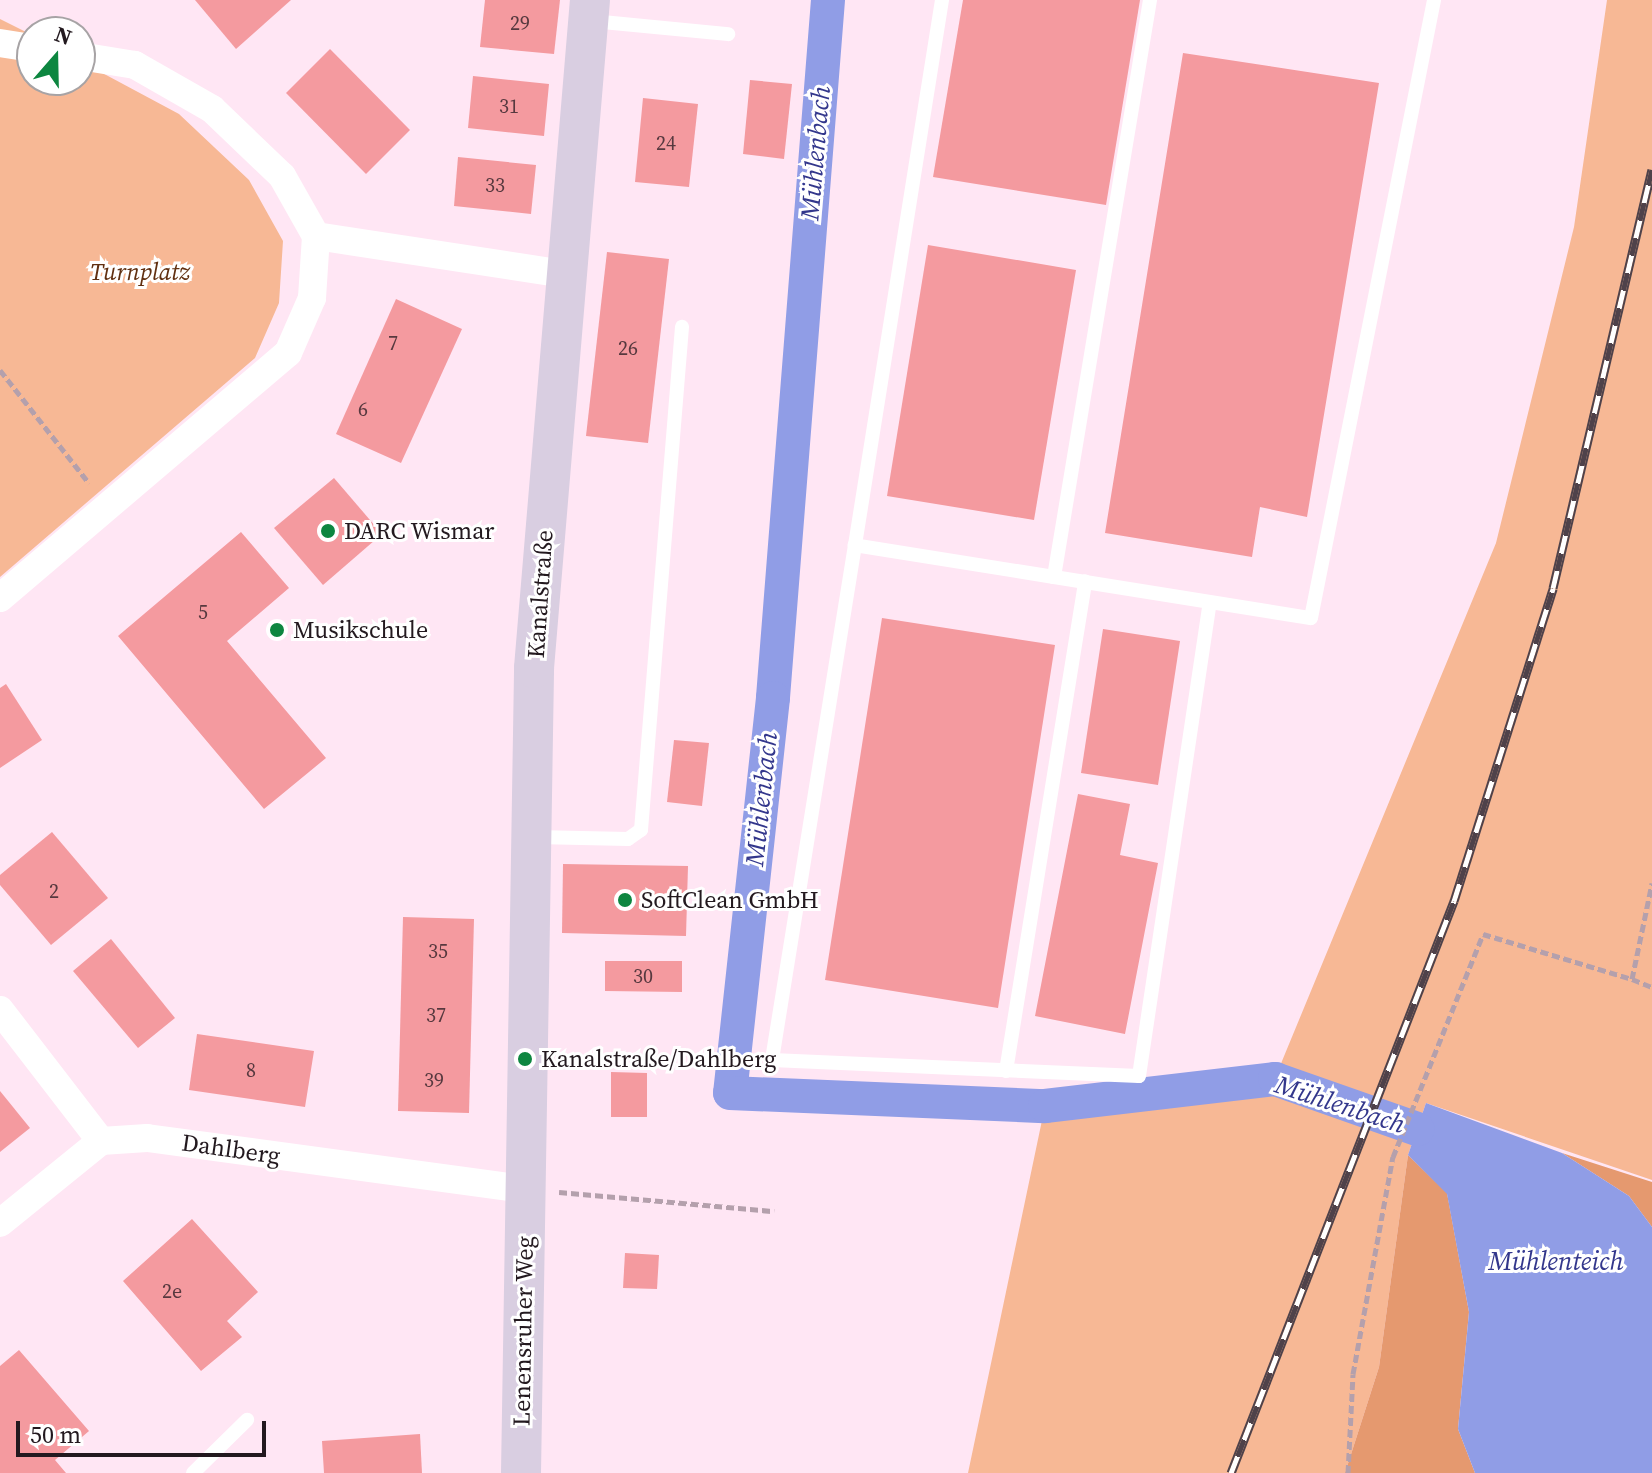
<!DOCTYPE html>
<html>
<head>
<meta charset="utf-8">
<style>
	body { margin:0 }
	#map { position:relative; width:1652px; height:1473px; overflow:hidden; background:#ffe6f4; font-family:"Source Serif 4",serif }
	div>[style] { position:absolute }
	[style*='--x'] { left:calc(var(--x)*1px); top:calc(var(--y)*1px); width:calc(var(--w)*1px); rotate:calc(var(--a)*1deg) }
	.green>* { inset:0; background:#f7b895 }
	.forest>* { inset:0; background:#e5996f }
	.water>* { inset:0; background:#909de6 }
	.canal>* { height:34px; margin:-17px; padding:0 17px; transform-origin:17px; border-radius:17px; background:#909de6 }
	.building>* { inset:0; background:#f49a9f }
	.path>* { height:5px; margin-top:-2.5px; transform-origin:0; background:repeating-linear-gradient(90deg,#b4a0ac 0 8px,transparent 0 12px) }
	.lane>* { height:14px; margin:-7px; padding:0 7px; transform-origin:7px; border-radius:7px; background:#fff }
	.street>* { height:28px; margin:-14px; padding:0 14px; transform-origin:14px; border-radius:14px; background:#fff }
	.secondary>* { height:40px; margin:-20px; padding:0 20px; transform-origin:20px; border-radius:20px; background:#d9cee1 }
	.rail>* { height:9px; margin-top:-4.5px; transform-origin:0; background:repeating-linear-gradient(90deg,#fff 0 18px,#4f424a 0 36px); box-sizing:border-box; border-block:2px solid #4f424a }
	.dots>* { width:22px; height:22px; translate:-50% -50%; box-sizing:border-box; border:4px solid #fff; border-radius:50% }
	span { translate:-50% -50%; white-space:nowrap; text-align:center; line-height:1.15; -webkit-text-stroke:6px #fff; paint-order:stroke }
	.number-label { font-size:20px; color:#57393f }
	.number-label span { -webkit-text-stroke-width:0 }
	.park-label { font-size:24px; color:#613011; font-style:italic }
	.poi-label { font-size:24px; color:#23191f }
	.left { translate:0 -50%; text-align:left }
	.street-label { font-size:24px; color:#23191f }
	.water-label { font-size:26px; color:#33378c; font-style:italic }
	.north { position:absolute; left:16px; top:16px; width:80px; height:80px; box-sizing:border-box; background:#fff; border:2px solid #a7a3a5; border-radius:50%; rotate:20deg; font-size:22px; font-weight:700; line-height:32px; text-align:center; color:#23191f }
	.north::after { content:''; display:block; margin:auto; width:28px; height:36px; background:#0d8640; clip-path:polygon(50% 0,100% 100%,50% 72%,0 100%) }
	.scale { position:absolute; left:16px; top:1421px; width:250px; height:36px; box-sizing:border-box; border:4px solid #23191f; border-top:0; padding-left:10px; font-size:24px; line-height:28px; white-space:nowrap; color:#23191f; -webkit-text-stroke:6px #fff; paint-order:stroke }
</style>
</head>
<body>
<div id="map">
	<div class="green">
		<i style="clip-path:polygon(1607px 0,1652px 0,1652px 1180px,1426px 1103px,1408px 1155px,1379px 1367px,1345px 1473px,968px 1473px,1045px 1106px,1275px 1078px,1496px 543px,1574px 227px)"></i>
		<i style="clip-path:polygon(0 19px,32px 35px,32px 80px,80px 80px,80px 61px,179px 114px,249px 180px,283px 241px,279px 303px,255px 358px,0 577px)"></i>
	</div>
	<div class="forest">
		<i style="clip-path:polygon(1562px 1153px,1652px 1182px,1652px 1227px,1629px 1196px)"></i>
		<i style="clip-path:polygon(1408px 1155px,1447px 1193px,1469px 1312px,1458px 1429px,1475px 1473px,1345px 1473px,1379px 1367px)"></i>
	</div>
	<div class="water">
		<i style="clip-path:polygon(1426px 1103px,1562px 1153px,1629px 1196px,1652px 1227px,1652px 1473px,1475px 1473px,1458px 1429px,1469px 1312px,1447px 1194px,1408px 1155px)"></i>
	</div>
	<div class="canal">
		<i style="--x:828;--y:0;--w:700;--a:94.51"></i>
		<i style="--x:773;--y:698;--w:397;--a:96.2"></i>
		<i style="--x:730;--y:1093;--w:315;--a:2.4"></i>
		<i style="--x:1045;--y:1106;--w:232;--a:-6.7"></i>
		<i style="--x:1275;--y:1079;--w:151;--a:19.4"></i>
	</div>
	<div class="building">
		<i style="clip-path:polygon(195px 0,291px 0,236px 49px)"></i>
		<i style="clip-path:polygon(485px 0,560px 0,554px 54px,480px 47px)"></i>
		<i style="clip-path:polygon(963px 0,1140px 0,1106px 205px,933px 177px)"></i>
		<i style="clip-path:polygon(330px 49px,410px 130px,366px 174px,286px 93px)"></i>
		<i style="clip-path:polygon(1183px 53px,1379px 83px,1307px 517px,1260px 507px,1252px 557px,1105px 533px)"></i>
		<i style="clip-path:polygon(473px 76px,549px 84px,544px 136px,468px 128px)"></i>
		<i style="clip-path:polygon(750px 80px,792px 84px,784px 159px,743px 154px)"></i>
		<i style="clip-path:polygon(643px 98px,698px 104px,689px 187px,635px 182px)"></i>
		<i style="clip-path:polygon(458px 157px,536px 165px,531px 214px,454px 206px)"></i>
		<i style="clip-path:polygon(928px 245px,1076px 270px,1034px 520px,887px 496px)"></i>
		<i style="clip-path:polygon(607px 252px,669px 259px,648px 443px,586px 436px)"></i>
		<i style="clip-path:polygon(396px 299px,462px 329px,401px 463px,336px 434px)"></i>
		<i style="clip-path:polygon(334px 478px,382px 534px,323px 585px,274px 528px)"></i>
		<i style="clip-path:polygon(241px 532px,289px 588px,227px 641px,326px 758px,264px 809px,118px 636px)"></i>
		<i style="clip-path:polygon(882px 618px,1055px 645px,998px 1008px,825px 980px)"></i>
		<i style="clip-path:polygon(1103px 629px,1180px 641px,1158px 785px,1081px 773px)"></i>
		<i style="clip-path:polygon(6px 684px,42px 740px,0 768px,0 688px)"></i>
		<i style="clip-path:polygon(674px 740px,709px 743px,702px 806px,667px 802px)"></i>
		<i style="clip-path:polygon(1078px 794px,1130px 804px,1120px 855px,1158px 863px,1125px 1034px,1035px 1016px)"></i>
		<i style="clip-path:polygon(52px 832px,108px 898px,51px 945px,0 885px,0 875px)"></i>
		<i style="clip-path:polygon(563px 864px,688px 866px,686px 936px,562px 933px)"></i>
		<i style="clip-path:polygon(403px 917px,474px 919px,469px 1113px,398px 1111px)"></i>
		<i style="clip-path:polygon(111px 939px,175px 1018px,138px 1048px,73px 971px)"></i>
		<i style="clip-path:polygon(605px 961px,682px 961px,682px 992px,605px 991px)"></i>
		<i style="clip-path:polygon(197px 1034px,314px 1051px,305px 1107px,189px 1090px)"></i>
		<i style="clip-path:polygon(611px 1072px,647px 1073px,647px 1117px,611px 1117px)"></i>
		<i style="clip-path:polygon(0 1091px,30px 1128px,0 1152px)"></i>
		<i style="clip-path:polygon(192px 1219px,258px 1292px,227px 1321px,242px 1337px,201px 1371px,123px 1281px)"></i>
		<i style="clip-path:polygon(625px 1253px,659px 1255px,657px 1289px,623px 1288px)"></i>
		<i style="clip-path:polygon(19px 1350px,89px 1431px,55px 1460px,66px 1473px,0 1473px,0 1366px)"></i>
		<i style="clip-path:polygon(420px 1434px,422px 1473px,324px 1473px,322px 1441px)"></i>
	</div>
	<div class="path">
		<i style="--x:0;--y:370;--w:144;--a:51.8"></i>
		<i style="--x:1632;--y:979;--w:22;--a:22"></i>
		<i style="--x:559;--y:1192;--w:216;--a:5.1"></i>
		<i style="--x:1348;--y:1473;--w:99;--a:-87.1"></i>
		<i style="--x:1353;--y:1374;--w:221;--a:-79.6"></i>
		<i style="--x:1393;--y:1157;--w:240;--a:-68"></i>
		<i style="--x:1483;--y:934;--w:156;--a:16.8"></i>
		<i style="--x:1632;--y:979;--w:98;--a:-78.2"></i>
	</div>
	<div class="lane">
		<i style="--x:1150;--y:0;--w:585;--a:99.45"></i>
		<i style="--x:1054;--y:577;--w:260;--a:9.1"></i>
		<i style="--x:1311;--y:618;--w:630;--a:-78.74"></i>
		<i style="--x:592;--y:21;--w:137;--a:5.5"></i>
		<i style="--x:855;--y:545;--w:552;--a:-80.93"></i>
		<i style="--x:1054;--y:577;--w:202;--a:-170.9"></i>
		<i style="--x:855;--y:545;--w:522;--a:99.16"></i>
		<i style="--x:772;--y:1060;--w:367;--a:2.5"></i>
		<i style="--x:1139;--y:1076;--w:479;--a:-81.5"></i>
		<i style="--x:535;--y:837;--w:93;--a:1.2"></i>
		<i style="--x:628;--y:839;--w:16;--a:-35"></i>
		<i style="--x:641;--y:830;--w:505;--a:-85.34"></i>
		<i style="--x:1006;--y:1071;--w:496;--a:-80.8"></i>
		<i style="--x:193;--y:1473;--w:76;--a:-44.5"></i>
	</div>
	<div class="street">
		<i style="--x:0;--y:43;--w:32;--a:9"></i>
		<i style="--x:316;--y:236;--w:251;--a:8.7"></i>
		<i style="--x:0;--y:598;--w:378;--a:-40.4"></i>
		<i style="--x:288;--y:353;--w:60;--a:-66.4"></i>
		<i style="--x:312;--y:298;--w:62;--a:-86.3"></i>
		<i style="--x:316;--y:236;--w:69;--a:-119.5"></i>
		<i style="--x:282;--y:176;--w:97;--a:-136.3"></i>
		<i style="--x:212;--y:109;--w:89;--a:-150.3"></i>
		<i style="--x:135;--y:65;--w:56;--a:-170.7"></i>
		<i style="--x:0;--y:1010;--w:165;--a:52.4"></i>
		<i style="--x:101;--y:1141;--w:46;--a:-3.7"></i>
		<i style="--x:147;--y:1138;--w:381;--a:7.7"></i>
		<i style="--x:0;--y:1223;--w:130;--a:-39.1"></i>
	</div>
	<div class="secondary">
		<i style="--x:521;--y:1473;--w:805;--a:-89.07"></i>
		<i style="--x:534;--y:668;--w:670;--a:-85.21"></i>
	</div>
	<div class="rail">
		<i style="--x:1231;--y:1473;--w:614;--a:-68.7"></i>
		<i style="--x:1454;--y:901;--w:328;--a:-72.4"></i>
		<i style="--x:1553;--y:588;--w:430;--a:-76.7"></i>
	</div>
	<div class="dots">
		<i style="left:328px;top:531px;background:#0d8640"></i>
		<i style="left:277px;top:630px;background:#0d8640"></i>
		<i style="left:625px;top:900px;background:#0d8640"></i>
		<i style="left:525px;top:1059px;background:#0d8640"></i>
	</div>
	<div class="number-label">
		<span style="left:520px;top:23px">29</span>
		<span style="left:509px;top:106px">31</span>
		<span style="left:666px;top:143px">24</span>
		<span style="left:495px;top:185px">33</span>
		<span style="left:393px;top:343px">7</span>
		<span style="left:628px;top:348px">26</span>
		<span style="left:363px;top:409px">6</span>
		<span style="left:203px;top:612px">5</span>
		<span style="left:54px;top:891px">2</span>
		<span style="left:438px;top:951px">35</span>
		<span style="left:643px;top:976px">30</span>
		<span style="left:436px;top:1015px">37</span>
		<span style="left:251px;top:1070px">8</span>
		<span style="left:434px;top:1080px">39</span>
		<span style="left:172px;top:1291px">2e</span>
	</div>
	<div class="park-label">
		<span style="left:140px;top:272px">Turnplatz</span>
	</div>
	<div class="poi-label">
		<span class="left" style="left:344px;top:531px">DARC Wismar</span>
		<span class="left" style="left:293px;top:630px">Musikschule</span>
		<span class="left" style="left:641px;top:900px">SoftClean GmbH</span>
		<span class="left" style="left:541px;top:1059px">Kanalstraße/Dahlberg</span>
	</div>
	<div class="street-label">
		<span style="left:540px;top:594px;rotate:-86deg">Kanalstraße</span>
		<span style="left:231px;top:1149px;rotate:8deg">Dahlberg</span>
		<span style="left:523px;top:1331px;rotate:-89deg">Lenensruher Weg</span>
	</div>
	<div class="water-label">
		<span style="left:816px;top:153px;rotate:-85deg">Mühlenbach</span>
		<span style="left:762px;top:799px;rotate:-84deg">Mühlenbach</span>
		<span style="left:1340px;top:1105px;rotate:18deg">Mühlenbach</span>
		<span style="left:1556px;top:1262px">Mühlenteich</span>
	</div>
	<div class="north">N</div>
	<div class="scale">50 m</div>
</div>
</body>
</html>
